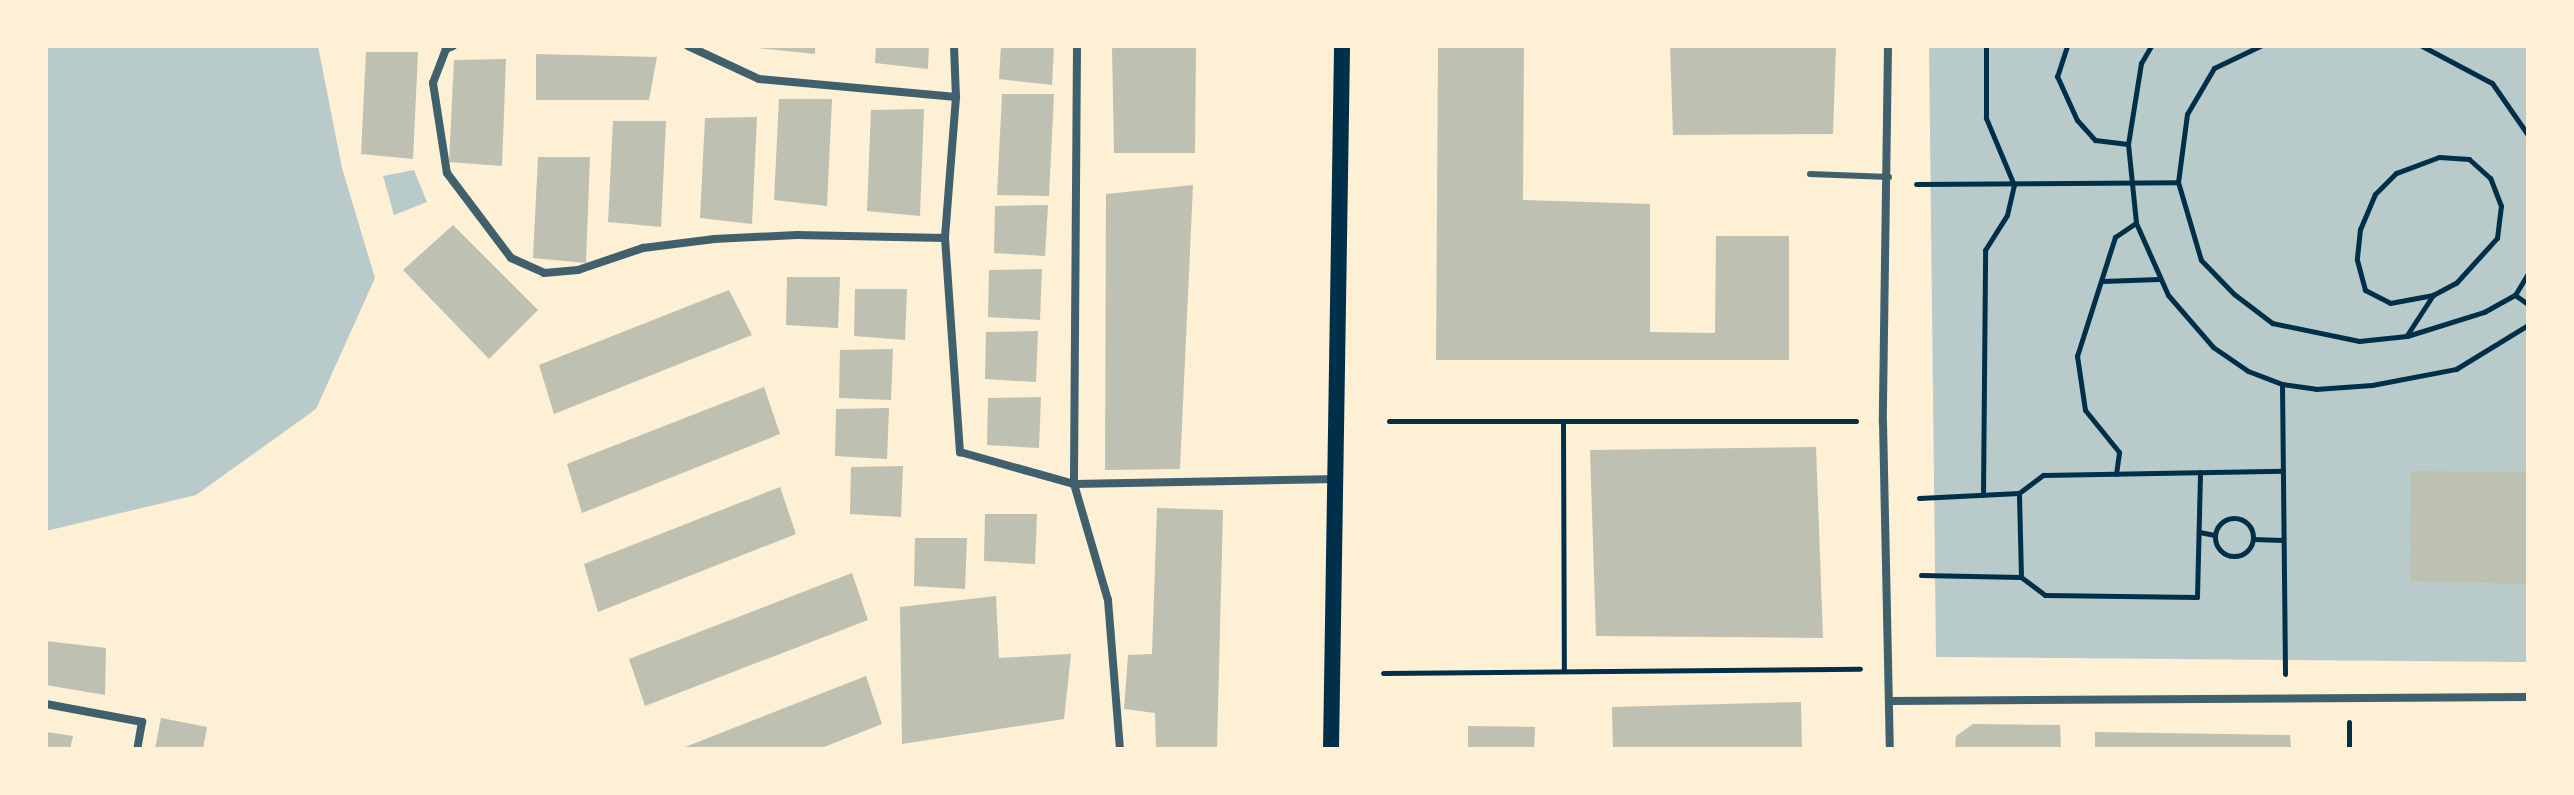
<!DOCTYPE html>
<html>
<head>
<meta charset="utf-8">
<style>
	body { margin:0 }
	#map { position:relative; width:2574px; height:795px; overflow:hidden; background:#fdf0d5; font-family:Georgia,serif }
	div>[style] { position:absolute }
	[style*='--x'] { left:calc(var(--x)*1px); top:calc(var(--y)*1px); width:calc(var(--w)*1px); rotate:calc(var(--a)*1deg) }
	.green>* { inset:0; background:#b9caca }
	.building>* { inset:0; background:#bec0b2 }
	.path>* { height:5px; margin:-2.5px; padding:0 2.5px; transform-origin:2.5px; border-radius:2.5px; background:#003049 }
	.path>.ring { margin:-2.5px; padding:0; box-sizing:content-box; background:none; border:5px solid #003049; border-radius:50% }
	.service>* { height:6px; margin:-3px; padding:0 3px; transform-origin:3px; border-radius:3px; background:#3f606c }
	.minor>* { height:8px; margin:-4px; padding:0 4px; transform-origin:4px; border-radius:4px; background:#3f606c }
	.secondary>* { height:16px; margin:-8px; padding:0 8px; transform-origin:8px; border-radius:8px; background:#003049 }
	span { translate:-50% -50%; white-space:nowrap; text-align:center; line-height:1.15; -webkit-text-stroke:7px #fdf0d5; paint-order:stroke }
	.frame { position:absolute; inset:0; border:48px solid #fdf0d5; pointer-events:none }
</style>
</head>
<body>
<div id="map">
	<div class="green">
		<i style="clip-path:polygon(46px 46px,318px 46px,342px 168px,375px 278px,316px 409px,196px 495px,46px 531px)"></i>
		<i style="clip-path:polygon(1929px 46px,2528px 46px,2528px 662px,1936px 657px)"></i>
		<i style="clip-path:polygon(414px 170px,427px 202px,394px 215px,383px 176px)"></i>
	</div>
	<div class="building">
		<i style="clip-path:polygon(758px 46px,815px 46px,815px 54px,758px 48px)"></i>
		<i style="clip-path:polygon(876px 46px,929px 46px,928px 69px,875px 63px)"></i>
		<i style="clip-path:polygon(1001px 46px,1054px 46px,1052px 85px,999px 79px)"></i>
		<i style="clip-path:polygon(1112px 46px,1196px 46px,1195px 153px,1114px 153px)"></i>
		<i style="clip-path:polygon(1438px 46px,1524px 46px,1523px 200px,1650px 204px,1650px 332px,1715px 333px,1716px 236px,1789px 236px,1789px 360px,1436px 360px)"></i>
		<i style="clip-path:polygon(1670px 46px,1836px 46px,1833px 134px,1673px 135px)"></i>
		<i style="clip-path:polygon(366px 52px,418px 52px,413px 159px,361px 154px)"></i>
		<i style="clip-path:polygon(536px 54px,657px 57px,649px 100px,536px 100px)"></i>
		<i style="clip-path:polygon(506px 59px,502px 166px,449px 162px,454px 60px)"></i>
		<i style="clip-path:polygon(1002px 94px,1054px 94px,1049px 196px,997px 195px)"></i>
		<i style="clip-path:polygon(779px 99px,832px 99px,827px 206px,774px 200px)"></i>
		<i style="clip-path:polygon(924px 109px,920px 216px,867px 211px,871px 110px)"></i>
		<i style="clip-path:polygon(757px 117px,752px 224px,700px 218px,705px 118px)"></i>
		<i style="clip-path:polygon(613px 121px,666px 121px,661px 227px,608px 222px)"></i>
		<i style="clip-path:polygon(538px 157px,590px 157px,586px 263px,533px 258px)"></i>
		<i style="clip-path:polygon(1193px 185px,1180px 469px,1105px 470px,1106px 194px)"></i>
		<i style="clip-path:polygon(1048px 205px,1045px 256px,994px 253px,995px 206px)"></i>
		<i style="clip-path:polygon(453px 225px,538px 310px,489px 359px,403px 270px)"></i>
		<i style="clip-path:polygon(1042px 269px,1040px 320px,988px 317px,989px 270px)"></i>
		<i style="clip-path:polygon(787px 277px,840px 277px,838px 328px,786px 325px)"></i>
		<i style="clip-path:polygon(855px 289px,907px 289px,905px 340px,854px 336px)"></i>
		<i style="clip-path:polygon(729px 290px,752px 335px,554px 414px,539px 365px)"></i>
		<i style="clip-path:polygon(1038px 331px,1036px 382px,985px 379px,986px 332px)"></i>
		<i style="clip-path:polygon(893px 349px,891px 400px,839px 398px,840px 350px)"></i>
		<i style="clip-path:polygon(764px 387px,780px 434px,582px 513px,567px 464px)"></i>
		<i style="clip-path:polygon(1041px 397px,1039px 448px,987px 445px,988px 398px)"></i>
		<i style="clip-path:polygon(889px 408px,887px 459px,835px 456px,836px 409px)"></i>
		<i style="clip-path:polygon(1816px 447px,1823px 638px,1596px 636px,1590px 450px)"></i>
		<i style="clip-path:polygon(903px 466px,901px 517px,850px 514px,851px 467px)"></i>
		<i style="clip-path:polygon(2411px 471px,2528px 472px,2528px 584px,2410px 581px)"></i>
		<i style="clip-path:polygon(780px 487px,796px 534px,598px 612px,584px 564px)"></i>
		<i style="clip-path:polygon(1157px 508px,1223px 510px,1217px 749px,1156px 749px,1155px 713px,1124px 709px,1128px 655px,1152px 654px)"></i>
		<i style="clip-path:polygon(985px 514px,1037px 514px,1035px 564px,984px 561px)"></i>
		<i style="clip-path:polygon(915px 538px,967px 538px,965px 589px,914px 586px)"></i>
		<i style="clip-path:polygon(852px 573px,868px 620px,645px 706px,629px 659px)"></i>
		<i style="clip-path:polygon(996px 596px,999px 658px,1071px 654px,1064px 719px,902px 744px,900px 607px)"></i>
		<i style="clip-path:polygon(46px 641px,106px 648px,105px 695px,46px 685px)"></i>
		<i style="clip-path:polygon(866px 676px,882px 724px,819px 749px,680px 749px)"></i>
		<i style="clip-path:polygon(1801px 702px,1802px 749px,1613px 749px,1612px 707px)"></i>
		<i style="clip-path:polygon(161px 718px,207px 727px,203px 749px,155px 749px)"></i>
		<i style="clip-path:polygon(1973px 724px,2060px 725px,2061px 749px,1955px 749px,1956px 736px)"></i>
		<i style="clip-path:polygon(1468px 726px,1535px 727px,1534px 749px,1468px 749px)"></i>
		<i style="clip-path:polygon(46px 732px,73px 736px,70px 749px,46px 749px)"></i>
		<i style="clip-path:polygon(2095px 732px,2290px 735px,2291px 749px,2095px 749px)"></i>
	</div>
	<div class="path">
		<i style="--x:2067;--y:46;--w:32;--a:108"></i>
		<i style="--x:2057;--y:76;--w:48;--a:65.6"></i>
		<i style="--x:2077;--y:120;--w:27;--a:48"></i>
		<i style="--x:2095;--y:140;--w:33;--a:7"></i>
		<i style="--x:2151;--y:46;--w:20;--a:120"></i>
		<i style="--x:2141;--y:63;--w:82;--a:99.1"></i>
		<i style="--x:2128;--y:144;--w:79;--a:84.2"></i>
		<i style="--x:2136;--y:223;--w:79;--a:66"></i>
		<i style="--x:2168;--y:295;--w:69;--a:49.1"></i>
		<i style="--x:2213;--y:347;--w:42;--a:34.4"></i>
		<i style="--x:2248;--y:371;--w:36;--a:21"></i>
		<i style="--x:2282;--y:384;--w:34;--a:8"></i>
		<i style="--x:2316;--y:389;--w:56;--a:-4.1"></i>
		<i style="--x:2372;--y:385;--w:86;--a:-10.8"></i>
		<i style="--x:2456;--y:369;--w:84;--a:-31.4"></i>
		<i style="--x:2260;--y:46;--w:51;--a:154.4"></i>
		<i style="--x:2214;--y:68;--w:53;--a:120.4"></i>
		<i style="--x:2187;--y:114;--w:69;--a:97.5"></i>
		<i style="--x:2178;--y:182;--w:81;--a:73.6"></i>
		<i style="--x:2201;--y:260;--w:47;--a:45.9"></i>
		<i style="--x:2234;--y:294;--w:48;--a:37.3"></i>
		<i style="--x:2272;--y:323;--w:89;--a:11.7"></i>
		<i style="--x:2359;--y:341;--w:48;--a:-5.9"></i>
		<i style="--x:2407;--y:336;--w:81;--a:-17.3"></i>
		<i style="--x:2484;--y:312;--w:35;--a:-29"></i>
		<i style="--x:2515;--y:295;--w:26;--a:-59"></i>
		<i style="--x:2422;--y:46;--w:79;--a:27.9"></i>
		<i style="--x:2492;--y:83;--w:63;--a:55.3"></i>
		<i style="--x:1916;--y:184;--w:262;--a:-0.4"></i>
		<i style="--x:2102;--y:281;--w:57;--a:-2"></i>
		<i style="--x:2515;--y:295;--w:16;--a:35"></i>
		<i style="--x:2407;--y:335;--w:48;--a:-57"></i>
		<i style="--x:2433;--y:295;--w:26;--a:-28"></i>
		<i style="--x:2456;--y:283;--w:61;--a:-47.7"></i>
		<i style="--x:2497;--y:238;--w:32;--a:-83"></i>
		<i style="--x:2501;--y:206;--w:30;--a:-111"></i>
		<i style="--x:2490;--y:178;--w:28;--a:-138"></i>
		<i style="--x:2469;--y:159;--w:30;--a:-176"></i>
		<i style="--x:2439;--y:157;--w:46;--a:159.6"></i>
		<i style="--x:2396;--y:173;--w:30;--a:135"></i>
		<i style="--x:2375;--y:194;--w:38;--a:113"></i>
		<i style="--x:2360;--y:229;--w:31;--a:96"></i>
		<i style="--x:2357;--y:260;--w:31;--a:75"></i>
		<i style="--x:2365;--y:290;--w:28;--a:27"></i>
		<i style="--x:2390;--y:303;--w:44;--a:-10.5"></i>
		<i style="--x:2282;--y:384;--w:290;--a:89.4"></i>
		<i style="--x:1389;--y:421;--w:467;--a:0"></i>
		<i style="--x:1563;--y:421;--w:250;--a:89.8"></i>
		<i style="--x:2116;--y:474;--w:22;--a:-82"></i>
		<i style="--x:2119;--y:452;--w:54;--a:-129"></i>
		<i style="--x:2085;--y:410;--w:55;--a:-98.4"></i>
		<i style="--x:2077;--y:356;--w:125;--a:-72.3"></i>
		<i style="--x:2115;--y:237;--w:25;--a:-34"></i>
		<i style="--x:1983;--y:495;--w:245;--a:-89.5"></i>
		<i style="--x:1985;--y:250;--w:41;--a:-57.8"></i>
		<i style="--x:2007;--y:215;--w:31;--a:-77"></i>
		<i style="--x:2014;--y:185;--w:73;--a:-112.7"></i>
		<i style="--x:1986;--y:118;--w:72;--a:-90"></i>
		<i style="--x:1919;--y:498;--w:100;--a:-2.9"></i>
		<i class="ring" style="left:2215px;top:518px;width:33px;height:33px"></i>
		<i style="--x:2199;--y:532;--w:16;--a:11"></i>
		<i style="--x:2253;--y:539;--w:30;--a:2"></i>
		<i style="--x:1921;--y:575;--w:100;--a:1.1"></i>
		<i style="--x:2021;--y:577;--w:30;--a:37"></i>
		<i style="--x:2045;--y:595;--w:152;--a:0.8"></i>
		<i style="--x:2197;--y:597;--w:125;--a:-88.6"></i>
		<i style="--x:2021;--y:577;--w:84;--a:-91.4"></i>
		<i style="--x:2019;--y:493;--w:30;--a:-37"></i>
		<i style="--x:2043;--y:475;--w:240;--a:-1"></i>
		<i style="--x:1383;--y:673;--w:477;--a:-0.5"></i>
		<i style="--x:2349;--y:749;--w:27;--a:-90"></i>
	</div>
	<div class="service">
		<i style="--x:1810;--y:174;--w:79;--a:2.2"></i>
	</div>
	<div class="minor">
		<i style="--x:453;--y:46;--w:8;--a:157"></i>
		<i style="--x:446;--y:49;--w:36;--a:111"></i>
		<i style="--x:433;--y:83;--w:91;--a:81.2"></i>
		<i style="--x:447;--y:173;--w:106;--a:53"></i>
		<i style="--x:511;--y:258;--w:36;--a:24"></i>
		<i style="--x:544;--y:273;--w:34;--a:-5"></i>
		<i style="--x:578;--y:270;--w:69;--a:-18.7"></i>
		<i style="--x:643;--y:248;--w:72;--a:-7.2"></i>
		<i style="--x:714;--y:239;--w:83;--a:-2.8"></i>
		<i style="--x:797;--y:235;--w:148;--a:1.2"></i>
		<i style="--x:688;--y:46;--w:78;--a:24.9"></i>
		<i style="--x:759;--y:79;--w:198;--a:5.2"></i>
		<i style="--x:954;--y:46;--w:51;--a:87.8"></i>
		<i style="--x:956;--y:97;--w:141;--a:94.5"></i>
		<i style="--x:945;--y:238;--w:215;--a:86"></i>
		<i style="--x:960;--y:452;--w:118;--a:15.7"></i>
		<i style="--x:1074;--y:484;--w:264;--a:-1.1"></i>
		<i style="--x:1077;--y:46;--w:438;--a:90.4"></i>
		<i style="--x:1074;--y:484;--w:121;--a:73.7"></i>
		<i style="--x:1108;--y:600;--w:149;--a:85.4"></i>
		<i style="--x:1888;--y:46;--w:376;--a:90.8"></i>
		<i style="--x:1883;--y:422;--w:327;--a:88.8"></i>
		<i style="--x:1891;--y:701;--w:637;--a:-0.36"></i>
		<i style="--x:46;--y:704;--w:98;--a:10.6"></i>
		<i style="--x:142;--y:722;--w:27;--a:100"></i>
	</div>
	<div class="secondary">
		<i style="--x:1331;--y:749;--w:703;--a:-89.1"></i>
	</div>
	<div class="frame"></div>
</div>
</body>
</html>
